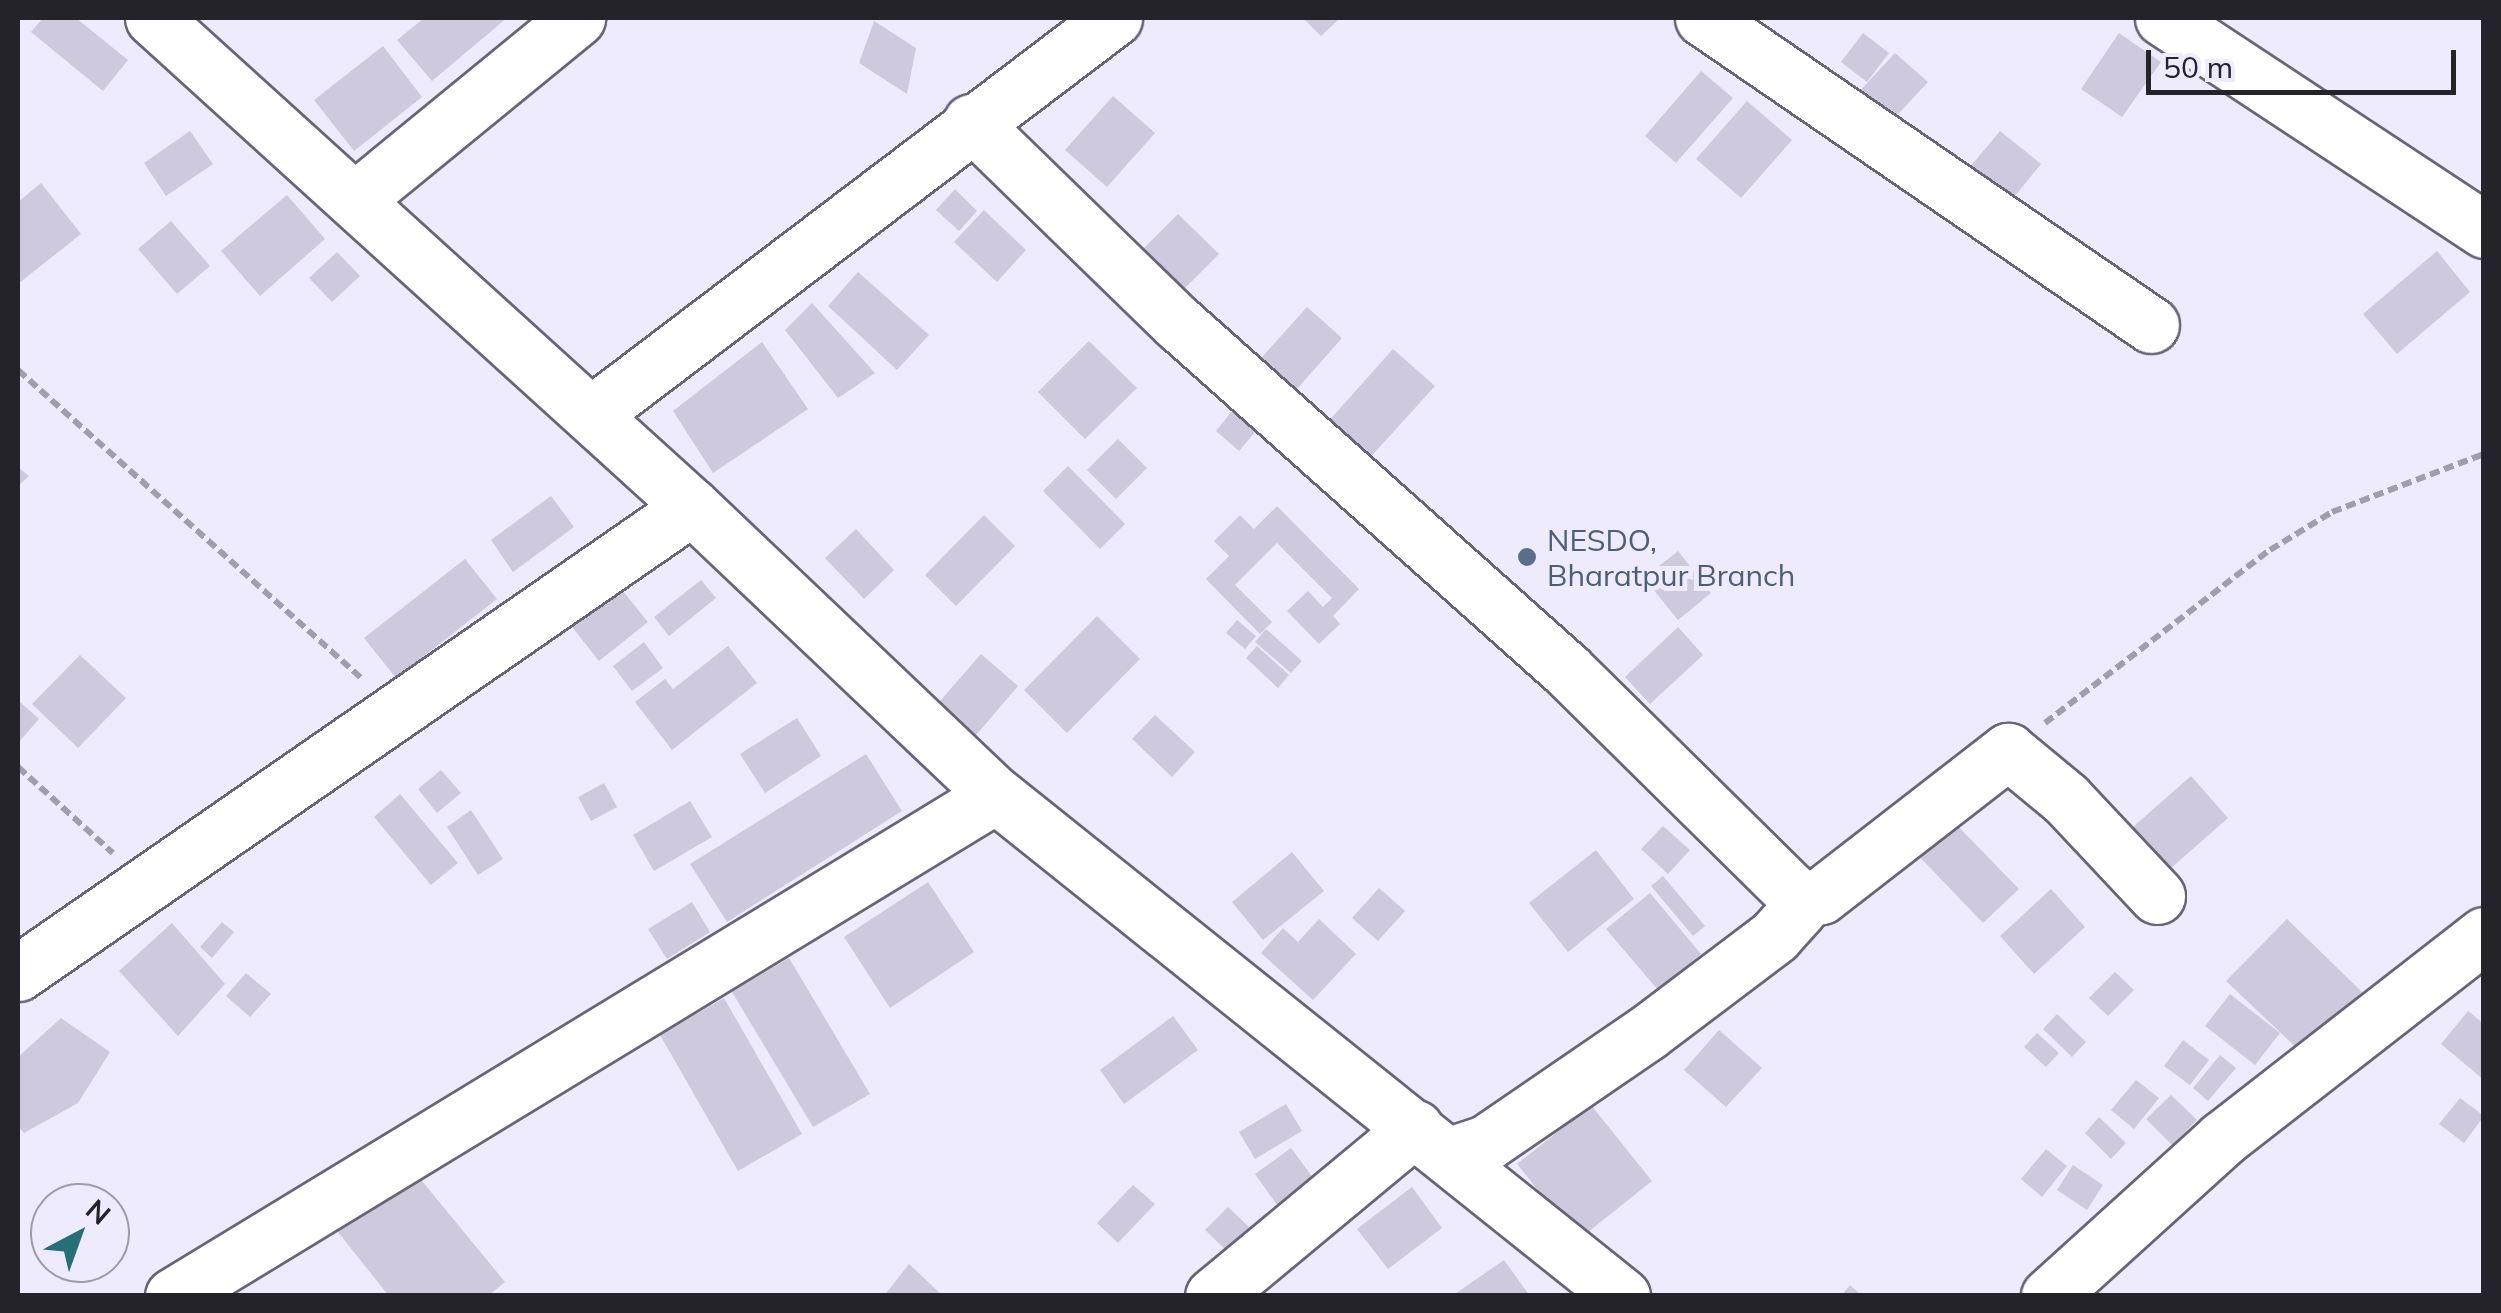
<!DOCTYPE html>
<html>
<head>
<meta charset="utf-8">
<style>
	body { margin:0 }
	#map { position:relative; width:2501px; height:1313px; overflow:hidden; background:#efebfe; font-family:Mulish,sans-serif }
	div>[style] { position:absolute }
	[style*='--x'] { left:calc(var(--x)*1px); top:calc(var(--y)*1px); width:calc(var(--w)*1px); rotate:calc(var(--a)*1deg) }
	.building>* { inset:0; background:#cec9dc }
	.path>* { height:6px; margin-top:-3px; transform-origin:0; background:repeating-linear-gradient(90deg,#a19dac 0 10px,transparent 0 15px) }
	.roads { filter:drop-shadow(2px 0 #686575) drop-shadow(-2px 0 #686575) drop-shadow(0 2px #686575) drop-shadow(0 -2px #686575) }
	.minor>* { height:55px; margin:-27.5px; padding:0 27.5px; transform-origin:27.5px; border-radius:27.5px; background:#fff }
	.dots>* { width:28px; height:28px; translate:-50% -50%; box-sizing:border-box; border:5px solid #efebfe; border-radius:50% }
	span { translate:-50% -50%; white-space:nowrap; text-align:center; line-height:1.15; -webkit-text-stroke:10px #efebfe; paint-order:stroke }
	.service-label { font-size:30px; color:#4e5e75 }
	.left { translate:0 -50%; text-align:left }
	.frame { position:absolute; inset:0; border:20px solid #25232a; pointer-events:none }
	.north { position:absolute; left:30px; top:1183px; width:100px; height:100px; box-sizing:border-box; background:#efebfe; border:2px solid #9e9ba9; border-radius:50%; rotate:41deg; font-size:28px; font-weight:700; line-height:40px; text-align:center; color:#25232a }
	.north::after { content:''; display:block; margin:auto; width:35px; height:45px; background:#256f77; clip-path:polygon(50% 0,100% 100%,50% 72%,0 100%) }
	.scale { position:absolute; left:2146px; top:50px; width:310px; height:45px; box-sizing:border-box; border:5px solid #25232a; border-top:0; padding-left:12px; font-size:30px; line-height:35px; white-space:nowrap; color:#25232a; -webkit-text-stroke:8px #efebfe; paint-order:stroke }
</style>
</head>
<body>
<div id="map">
	<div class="building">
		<i style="clip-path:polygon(43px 18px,76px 18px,128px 60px,103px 91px,31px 32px)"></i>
		<i style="clip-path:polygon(424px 18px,507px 18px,432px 81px,397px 40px)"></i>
		<i style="clip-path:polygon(1303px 18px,1340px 18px,1321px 36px)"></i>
		<i style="clip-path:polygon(874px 21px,916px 48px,907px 94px,859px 63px)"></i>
		<i style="clip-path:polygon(1863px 33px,1889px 53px,1867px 82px,1841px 62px)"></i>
		<i style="clip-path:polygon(2119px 33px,2161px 62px,2122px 117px,2081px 89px)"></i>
		<i style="clip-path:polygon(383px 46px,422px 97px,354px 151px,314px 100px)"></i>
		<i style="clip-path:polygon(1895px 53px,1928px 82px,1888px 125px,1856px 95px)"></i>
		<i style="clip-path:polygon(1701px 71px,1733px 98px,1676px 163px,1645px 136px)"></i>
		<i style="clip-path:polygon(1113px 96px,1155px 133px,1107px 187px,1065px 150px)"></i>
		<i style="clip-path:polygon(1747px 101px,1792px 140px,1741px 198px,1696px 159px)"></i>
		<i style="clip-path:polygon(190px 131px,213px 164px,166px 196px,144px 163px)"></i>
		<i style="clip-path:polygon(2000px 131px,2041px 164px,2006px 207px,1965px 173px)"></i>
		<i style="clip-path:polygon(41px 183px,81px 234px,18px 284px,18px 202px)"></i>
		<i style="clip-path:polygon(955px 189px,977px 211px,959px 231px,936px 210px)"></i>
		<i style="clip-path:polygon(287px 195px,325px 239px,260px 296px,221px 251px)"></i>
		<i style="clip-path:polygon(984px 210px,1026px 250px,997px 282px,954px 242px)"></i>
		<i style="clip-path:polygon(1178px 214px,1219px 254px,1177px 296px,1136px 256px)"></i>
		<i style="clip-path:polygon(171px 221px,210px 266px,177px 294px,138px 249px)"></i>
		<i style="clip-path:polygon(2437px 251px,2470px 292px,2397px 354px,2363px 314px)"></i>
		<i style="clip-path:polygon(337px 252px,360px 276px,332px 302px,309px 278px)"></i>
		<i style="clip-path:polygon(858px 272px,929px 335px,897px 370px,828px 306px)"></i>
		<i style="clip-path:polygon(812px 303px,875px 373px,838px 398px,785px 330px)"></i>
		<i style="clip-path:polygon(1307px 307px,1342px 338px,1289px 398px,1254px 366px)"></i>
		<i style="clip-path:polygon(1089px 341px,1137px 388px,1085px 439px,1038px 392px)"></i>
		<i style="clip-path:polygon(762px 342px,808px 409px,713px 473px,673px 411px)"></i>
		<i style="clip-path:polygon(1393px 349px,1435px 386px,1367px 461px,1326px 424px)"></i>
		<i style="clip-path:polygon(1237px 405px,1261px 425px,1239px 451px,1216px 431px)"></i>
		<i style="clip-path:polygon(1118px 439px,1147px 468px,1116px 499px,1087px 470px)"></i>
		<i style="clip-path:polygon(1068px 466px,1125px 524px,1100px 549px,1043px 491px)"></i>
		<i style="clip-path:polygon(18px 467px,29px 476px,18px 486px)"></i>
		<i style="clip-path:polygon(551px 496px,574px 527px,513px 572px,491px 540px)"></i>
		<i style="clip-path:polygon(1277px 506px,1359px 589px,1333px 616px,1340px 624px,1319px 644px,1287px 611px,1308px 591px,1323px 607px,1332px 598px,1277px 543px,1235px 585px,1272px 622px,1260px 634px,1206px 579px,1229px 556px,1214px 541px,1240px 515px,1254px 529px)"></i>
		<i style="clip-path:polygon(984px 515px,1015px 546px,956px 606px,925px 575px)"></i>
		<i style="clip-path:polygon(856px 529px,894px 570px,864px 599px,825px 558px)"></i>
		<i style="clip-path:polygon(1678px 551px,1711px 593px,1678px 620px,1644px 578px)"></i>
		<i style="clip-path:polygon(465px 559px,497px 599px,396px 678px,364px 638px)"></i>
		<i style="clip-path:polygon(701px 580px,716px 598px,669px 636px,654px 617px)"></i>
		<i style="clip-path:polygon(618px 585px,648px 622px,599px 661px,569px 623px)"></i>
		<i style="clip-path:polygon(1097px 616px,1140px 659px,1067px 733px,1024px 690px)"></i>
		<i style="clip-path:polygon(1237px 620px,1256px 636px,1245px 649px,1226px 633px)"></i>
		<i style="clip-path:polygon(1678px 627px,1703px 655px,1650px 704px,1625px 677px)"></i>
		<i style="clip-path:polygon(1266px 629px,1302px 661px,1291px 673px,1255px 642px)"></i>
		<i style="clip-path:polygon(644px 642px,663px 668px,632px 691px,613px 666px)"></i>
		<i style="clip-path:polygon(728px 646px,757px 683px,672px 750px,635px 702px,665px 679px,673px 689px)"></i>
		<i style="clip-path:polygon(1257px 646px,1289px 675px,1278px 688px,1246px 658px)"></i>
		<i style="clip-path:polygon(981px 654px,1018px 686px,971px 741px,933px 709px)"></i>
		<i style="clip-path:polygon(80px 655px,126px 698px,78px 748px,32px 704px)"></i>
		<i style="clip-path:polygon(20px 702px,39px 719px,18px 743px,18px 705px)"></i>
		<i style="clip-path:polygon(1155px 715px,1195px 752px,1172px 777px,1132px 739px)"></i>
		<i style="clip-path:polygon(797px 718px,821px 756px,765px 793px,740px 754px)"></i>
		<i style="clip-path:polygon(866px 754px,902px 811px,727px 922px,690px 864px)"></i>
		<i style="clip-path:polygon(441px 770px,461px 793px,437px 813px,418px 789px)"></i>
		<i style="clip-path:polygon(2191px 776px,2228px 818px,2162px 876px,2125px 834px)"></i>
		<i style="clip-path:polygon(604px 783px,617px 807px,591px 821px,578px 797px)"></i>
		<i style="clip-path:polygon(400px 794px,458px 863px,431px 885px,374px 817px)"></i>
		<i style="clip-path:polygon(690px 801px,712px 837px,654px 871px,633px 835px)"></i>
		<i style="clip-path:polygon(471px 810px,503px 859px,478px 875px,447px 827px)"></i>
		<i style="clip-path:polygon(1949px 817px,2019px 889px,1983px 923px,1914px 851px)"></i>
		<i style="clip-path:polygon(1663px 826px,1690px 850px,1668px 874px,1641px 849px)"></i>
		<i style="clip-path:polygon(1596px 850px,1634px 899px,1568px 952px,1529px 903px)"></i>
		<i style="clip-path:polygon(1292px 852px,1324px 891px,1263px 940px,1232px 902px)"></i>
		<i style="clip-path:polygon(1663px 876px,1705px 926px,1693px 936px,1651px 886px)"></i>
		<i style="clip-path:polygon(928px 882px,974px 952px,890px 1008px,844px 937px)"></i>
		<i style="clip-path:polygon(1379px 888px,1405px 911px,1378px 941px,1352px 918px)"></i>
		<i style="clip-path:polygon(2051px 889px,2085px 927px,2034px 974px,2000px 936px)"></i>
		<i style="clip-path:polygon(1650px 893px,1701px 954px,1658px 990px,1606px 929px)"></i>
		<i style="clip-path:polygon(692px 902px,710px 932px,667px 959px,648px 929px)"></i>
		<i style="clip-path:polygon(1319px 919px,1356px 954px,1313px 1000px,1261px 953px,1283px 928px,1298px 942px)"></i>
		<i style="clip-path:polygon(2287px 919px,2362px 992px,2303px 1054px,2226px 981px)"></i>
		<i style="clip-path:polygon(222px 922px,234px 932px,212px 958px,200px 947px)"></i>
		<i style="clip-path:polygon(172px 923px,225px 984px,178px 1036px,119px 971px)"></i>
		<i style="clip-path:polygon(789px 958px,870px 1094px,813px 1127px,732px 992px)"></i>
		<i style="clip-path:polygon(2115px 972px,2134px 990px,2108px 1016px,2089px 998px)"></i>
		<i style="clip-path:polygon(246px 973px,271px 994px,250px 1017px,226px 996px)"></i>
		<i style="clip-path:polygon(2230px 994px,2280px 1033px,2255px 1065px,2205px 1026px)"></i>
		<i style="clip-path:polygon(724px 998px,802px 1134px,738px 1171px,660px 1035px)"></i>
		<i style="clip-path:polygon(2468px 1011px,2484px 1024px,2484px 1080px,2441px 1044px)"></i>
		<i style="clip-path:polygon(2057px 1014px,2086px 1042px,2072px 1057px,2043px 1029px)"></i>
		<i style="clip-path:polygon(1173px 1016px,1198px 1050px,1124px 1104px,1100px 1070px)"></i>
		<i style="clip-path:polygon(61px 1018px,110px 1052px,78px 1103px,24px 1133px,18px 1126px,18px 1057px)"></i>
		<i style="clip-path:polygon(1719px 1030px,1762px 1068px,1726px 1107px,1684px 1070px)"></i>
		<i style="clip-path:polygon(2037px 1033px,2059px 1053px,2046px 1067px,2024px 1047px)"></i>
		<i style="clip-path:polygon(2183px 1040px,2209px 1060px,2190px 1085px,2164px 1066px)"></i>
		<i style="clip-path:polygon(2220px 1055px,2236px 1068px,2208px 1101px,2193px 1088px)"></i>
		<i style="clip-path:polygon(2136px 1080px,2159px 1098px,2134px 1129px,2111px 1110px)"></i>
		<i style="clip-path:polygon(2171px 1095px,2197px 1120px,2172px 1145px,2146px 1119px)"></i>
		<i style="clip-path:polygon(2460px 1098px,2484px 1116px,2464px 1143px,2439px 1124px)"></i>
		<i style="clip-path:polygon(1286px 1104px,1302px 1131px,1255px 1159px,1239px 1132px)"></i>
		<i style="clip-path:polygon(1591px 1105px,1652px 1181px,1578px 1240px,1517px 1164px)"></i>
		<i style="clip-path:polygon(2099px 1117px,2126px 1143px,2111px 1159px,2085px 1133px)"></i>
		<i style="clip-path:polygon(1291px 1148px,1319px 1186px,1282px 1212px,1255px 1174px)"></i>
		<i style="clip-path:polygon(2046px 1149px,2067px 1166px,2042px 1197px,2021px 1179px)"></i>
		<i style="clip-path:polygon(2073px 1165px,2103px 1185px,2087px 1210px,2057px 1190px)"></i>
		<i style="clip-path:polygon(413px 1170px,505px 1282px,488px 1296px,389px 1296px,337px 1231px)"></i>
		<i style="clip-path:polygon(1133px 1185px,1155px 1204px,1118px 1243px,1097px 1223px)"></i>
		<i style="clip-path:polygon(1412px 1187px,1442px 1228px,1388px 1269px,1357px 1229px)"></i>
		<i style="clip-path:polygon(1228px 1207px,1251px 1229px,1228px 1252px,1205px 1230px)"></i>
		<i style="clip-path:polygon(1504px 1260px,1530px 1296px,1452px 1296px)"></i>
		<i style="clip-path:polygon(909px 1264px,943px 1296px,884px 1296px)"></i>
		<i style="clip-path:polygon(1850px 1285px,1862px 1296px,1841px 1296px)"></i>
	</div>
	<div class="path">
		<i style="--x:18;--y:370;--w:464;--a:41.9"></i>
		<i style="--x:2045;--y:723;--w:284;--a:-37.6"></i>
		<i style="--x:2270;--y:550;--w:73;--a:-31.5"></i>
		<i style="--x:2332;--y:512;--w:163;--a:-20.9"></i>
		<i style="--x:18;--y:767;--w:128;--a:42.2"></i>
	</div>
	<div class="roads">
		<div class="minor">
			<i style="--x:153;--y:18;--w:728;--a:42.22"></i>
			<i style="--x:1703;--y:18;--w:543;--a:34.42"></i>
			<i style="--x:2163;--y:18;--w:385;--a:33.4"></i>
			<i style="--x:971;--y:122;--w:289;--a:44.2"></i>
			<i style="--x:1178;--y:323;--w:521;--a:41.73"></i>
			<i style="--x:1567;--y:670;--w:312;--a:44.6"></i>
			<i style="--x:1789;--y:889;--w:22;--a:63"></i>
			<i style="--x:1799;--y:909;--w:36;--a:132"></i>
			<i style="--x:1775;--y:936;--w:159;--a:142.9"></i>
			<i style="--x:1648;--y:1032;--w:196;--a:145.6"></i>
			<i style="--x:1486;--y:1143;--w:40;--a:162"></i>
			<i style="--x:356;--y:199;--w:286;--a:-39.3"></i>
			<i style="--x:593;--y:413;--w:654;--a:-37.17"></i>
			<i style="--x:1796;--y:901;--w:25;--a:-11"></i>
			<i style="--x:1821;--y:896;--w:237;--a:-37.8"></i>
			<i style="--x:2008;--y:751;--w:75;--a:39.6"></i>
			<i style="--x:2066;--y:799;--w:133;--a:46.8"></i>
			<i style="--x:18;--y:973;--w:819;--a:-34.66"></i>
			<i style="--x:692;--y:507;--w:419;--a:43.5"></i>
			<i style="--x:996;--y:795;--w:802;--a:38.67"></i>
			<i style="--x:173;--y:1296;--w:963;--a:-31.33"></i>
			<i style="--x:1213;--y:1296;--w:263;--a:-39.7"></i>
			<i style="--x:2049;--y:1296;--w:234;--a:-42.2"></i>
			<i style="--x:2222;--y:1139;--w:332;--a:-37.9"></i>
		</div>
	</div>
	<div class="dots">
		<i style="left:1527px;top:557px;background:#5c6f8a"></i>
	</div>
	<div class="service-label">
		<span class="left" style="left:1547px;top:557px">NESDO,<br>Bharatpur Branch</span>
	</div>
	<div class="frame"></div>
	<div class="north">N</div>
	<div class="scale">50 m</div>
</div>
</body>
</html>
